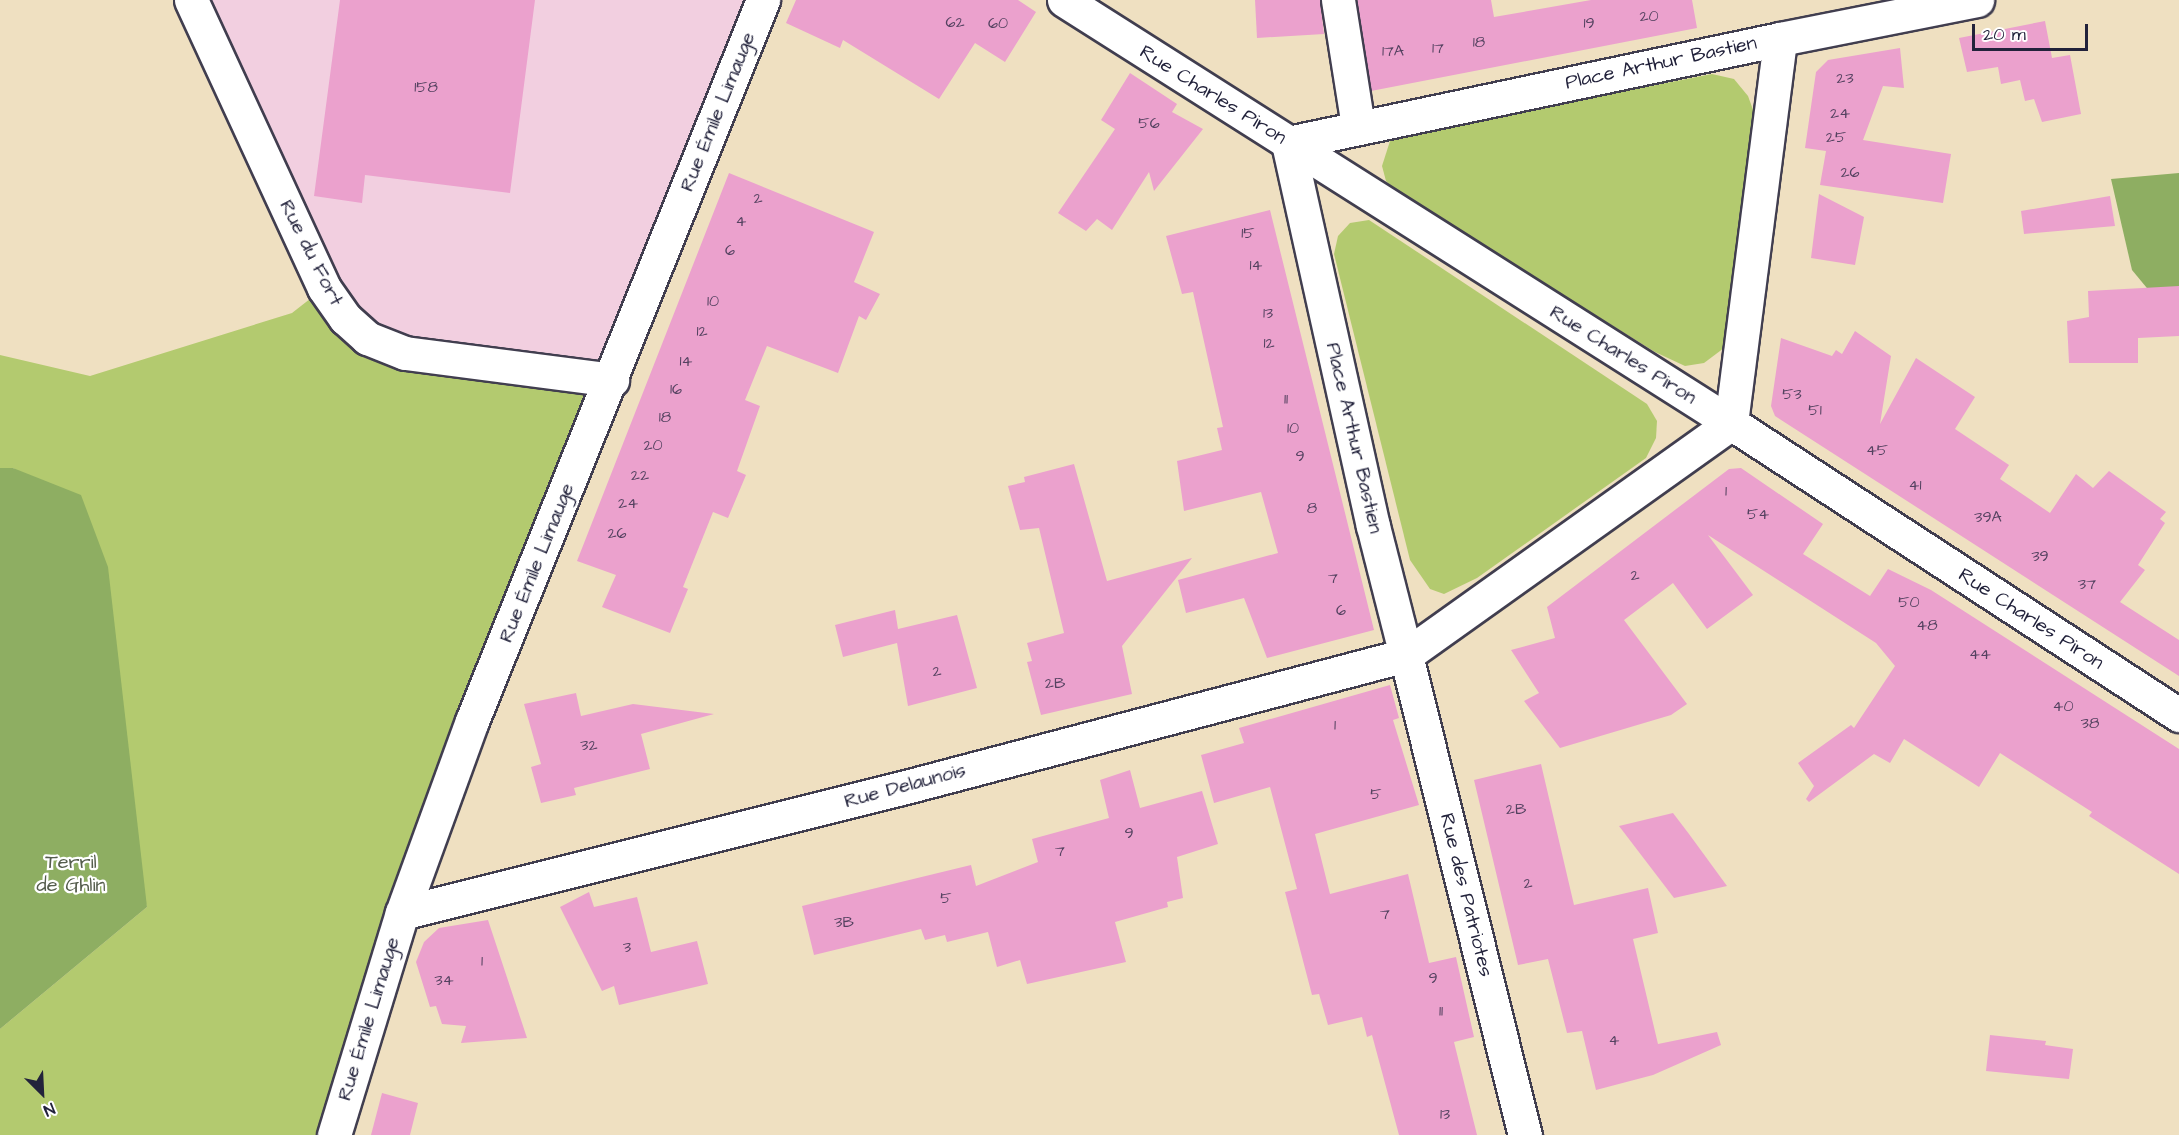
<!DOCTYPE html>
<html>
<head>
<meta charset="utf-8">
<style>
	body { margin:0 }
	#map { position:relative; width:2179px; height:1135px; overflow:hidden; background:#efe0c1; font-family:"Architects Daughter",sans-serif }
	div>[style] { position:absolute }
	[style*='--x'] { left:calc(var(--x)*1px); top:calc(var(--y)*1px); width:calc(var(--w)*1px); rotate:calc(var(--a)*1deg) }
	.built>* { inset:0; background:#f2cfe0 }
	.green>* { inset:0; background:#b3ca6f }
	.forest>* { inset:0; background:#8eae62 }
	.building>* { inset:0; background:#eba1cd }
	.roads { filter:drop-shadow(2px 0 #413e4f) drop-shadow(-2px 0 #413e4f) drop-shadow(0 2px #413e4f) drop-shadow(0 -2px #413e4f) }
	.minor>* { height:33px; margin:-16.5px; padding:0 16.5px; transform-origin:16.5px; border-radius:16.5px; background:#fff }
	span { translate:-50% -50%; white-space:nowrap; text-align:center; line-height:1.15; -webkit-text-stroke:4.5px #fff; paint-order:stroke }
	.number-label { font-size:16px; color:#544260 }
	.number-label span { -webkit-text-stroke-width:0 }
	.street-label { font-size:20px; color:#22223b }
	.park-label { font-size:20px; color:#555d4d }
	.north { position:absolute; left:12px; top:1063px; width:60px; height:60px; -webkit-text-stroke:4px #fff; paint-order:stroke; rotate:156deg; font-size:16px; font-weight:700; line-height:24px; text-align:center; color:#22223b }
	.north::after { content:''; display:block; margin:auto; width:21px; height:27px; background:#22223b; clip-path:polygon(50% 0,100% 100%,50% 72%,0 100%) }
	.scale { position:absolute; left:1972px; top:24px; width:116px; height:27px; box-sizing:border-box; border:3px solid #22223b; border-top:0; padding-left:8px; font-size:18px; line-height:21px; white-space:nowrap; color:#22223b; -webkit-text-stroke:4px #fff; paint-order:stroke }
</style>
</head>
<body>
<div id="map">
	<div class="built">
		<i style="clip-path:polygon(191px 0,763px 0,612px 380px,367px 338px)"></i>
	</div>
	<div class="green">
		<i style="clip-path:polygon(1712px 74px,1734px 79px,1748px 96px,1756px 118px,1729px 325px,1724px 348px,1704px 363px,1685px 366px,1655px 352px,1396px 192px,1386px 181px,1382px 166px,1390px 141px,1408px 134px)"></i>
		<i style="clip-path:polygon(1369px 220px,1647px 404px,1657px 421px,1656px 438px,1646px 458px,1477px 578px,1444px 594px,1430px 589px,1410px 560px,1334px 254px,1338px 236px,1350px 223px)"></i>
		<i style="clip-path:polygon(324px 288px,367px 338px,612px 380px,334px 1135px,0 1135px,0 1029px,147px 907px,14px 468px,0 468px,0 355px,90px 376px,292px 313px)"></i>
	</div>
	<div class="forest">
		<i style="clip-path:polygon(2179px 173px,2179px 299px,2156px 299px,2132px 270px,2111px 179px)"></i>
		<i style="clip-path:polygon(0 468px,13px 468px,81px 495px,108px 567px,147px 907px,0 1029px)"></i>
	</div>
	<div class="building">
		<i style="clip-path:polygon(340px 0,535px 0,510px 193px,365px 175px,362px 203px,314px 196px)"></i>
		<i style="clip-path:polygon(796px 0,1018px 0,1036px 12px,1005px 62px,975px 43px,939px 99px,843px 40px,840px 48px,786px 23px)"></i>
		<i style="clip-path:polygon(1255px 0,1320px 0,1324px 34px,1257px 38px)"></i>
		<i style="clip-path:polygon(1357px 0,1491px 0,1494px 17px,1591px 0,1692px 0,1697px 28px,1371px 91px)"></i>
		<i style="clip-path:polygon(2045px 21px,2052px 58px,2070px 55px,2081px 114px,2042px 122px,2034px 99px,2025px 101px,2020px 80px,2001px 84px,1998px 67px,1967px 72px,1959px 38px)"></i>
		<i style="clip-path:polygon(1900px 48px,1904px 88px,1883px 86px,1863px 140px,1951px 154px,1943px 203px,1820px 185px,1826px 151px,1805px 148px,1816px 72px,1828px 60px)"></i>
		<i style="clip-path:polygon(1130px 73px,1177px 104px,1172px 112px,1203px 129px,1154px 191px,1149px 172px,1112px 230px,1097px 219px,1086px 231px,1058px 213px,1115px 129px,1101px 120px)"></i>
		<i style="clip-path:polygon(729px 173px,874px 232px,854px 282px,880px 294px,866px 320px,859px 316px,838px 373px,767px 346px,745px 400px,760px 406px,737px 471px,746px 475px,728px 518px,713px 512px,683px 587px,688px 589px,670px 633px,602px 607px,616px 575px,577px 561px)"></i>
		<i style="clip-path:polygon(1819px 194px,1864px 217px,1855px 265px,1811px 258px)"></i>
		<i style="clip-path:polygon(2110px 196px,2115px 226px,2024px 234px,2021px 211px)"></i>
		<i style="clip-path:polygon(1270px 210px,1374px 630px,1267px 658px,1244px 598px,1186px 613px,1178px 580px,1278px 553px,1261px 492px,1184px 511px,1177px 461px,1222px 450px,1217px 428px,1223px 427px,1193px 292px,1182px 294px,1166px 236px)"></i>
		<i style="clip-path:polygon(2179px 286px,2179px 336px,2138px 338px,2138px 363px,2069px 363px,2067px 321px,2089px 317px,2088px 291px)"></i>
		<i style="clip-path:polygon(1855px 331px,1891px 356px,1880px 424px,1916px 358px,1975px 397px,1955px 429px,2009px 465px,2000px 479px,2050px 513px,2076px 474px,2093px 488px,2109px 471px,2166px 512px,2160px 519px,2165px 523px,2138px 565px,2145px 570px,2120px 602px,2179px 640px,2179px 676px,1775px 416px,1771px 406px,1781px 338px,1832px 356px,1836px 350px,1842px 354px)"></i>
		<i style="clip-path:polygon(1074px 464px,1107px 581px,1192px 558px,1122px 646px,1132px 694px,1041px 715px,1027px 662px,1032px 661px,1027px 643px,1064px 633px,1039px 528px,1020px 530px,1008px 486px,1025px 482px,1024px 477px)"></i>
		<i style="clip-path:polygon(1741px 468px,1823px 524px,1803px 554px,1870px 596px,1888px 569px,1931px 590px,2179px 749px,2179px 874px,2089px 816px,2092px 812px,2000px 753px,1979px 787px,1904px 739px,1890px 763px,1874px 754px,1809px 802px,1806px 799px,1814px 786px,1798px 763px,1851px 725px,1854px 728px,1895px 666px,1876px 643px,1708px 535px,1753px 595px,1707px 629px,1673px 583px,1624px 620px,1687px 704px,1671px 715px,1560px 748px,1524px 701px,1539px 693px,1511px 650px,1555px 638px,1547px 607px,1729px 469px)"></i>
		<i style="clip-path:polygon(895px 610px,898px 629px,957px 615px,977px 688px,908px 706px,897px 643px,843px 657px,835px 625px)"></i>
		<i style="clip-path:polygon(1390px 685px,1399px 718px,1393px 720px,1419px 805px,1315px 834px,1330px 894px,1408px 874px,1429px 963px,1456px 957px,1474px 1037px,1454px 1042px,1477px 1135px,1399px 1135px,1372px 1035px,1367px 1037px,1362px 1017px,1328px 1025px,1319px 994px,1312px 995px,1285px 892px,1297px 889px,1270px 787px,1214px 803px,1201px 755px,1244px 743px,1239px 728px)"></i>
		<i style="clip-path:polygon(576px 693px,581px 716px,633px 704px,714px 714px,641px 734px,650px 769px,574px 788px,576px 795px,541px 803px,531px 767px,541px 764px,524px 704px)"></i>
		<i style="clip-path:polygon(1541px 764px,1574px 905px,1648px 888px,1658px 933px,1633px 939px,1658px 1044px,1717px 1032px,1721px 1045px,1653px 1075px,1596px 1090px,1582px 1031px,1567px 1033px,1548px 959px,1518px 965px,1474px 780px)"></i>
		<i style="clip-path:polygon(1130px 770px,1140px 808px,1202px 791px,1218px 844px,1177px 857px,1183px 898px,1167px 902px,1168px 907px,1115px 922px,1126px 962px,1027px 984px,1020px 960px,997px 967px,988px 932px,947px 942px,945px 935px,925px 940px,921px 929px,814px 955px,802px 906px,971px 865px,976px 886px,1038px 862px,1032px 839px,1109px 818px,1100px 780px)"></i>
		<i style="clip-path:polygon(1673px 813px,1689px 834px,1727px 886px,1674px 898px,1619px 826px)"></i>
		<i style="clip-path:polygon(589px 892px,594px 907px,637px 897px,651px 952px,697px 941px,708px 984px,619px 1005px,614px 986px,602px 991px,560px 907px)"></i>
		<i style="clip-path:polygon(488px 920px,527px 1038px,461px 1043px,466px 1026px,442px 1024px,436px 1006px,430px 1007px,416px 962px,424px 942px,439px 928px)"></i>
		<i style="clip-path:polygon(1990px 1035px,2046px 1041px,2045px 1045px,2073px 1049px,2069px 1079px,1986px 1071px)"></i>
		<i style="clip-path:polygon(382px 1093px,418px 1103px,410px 1135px,371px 1135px)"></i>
	</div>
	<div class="roads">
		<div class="minor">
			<i style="--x:191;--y:0;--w:317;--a:65.2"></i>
			<i style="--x:324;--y:288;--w:37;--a:55"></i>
			<i style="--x:345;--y:318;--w:30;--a:42"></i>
			<i style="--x:367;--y:338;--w:41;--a:21.5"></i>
			<i style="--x:405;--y:353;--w:209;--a:7.4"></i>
			<i style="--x:1064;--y:0;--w:790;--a:32.38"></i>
			<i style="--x:1731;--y:423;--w:535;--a:33.1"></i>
			<i style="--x:1338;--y:0;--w:128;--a:81"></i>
			<i style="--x:1780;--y:39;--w:201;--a:-11.2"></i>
			<i style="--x:402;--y:913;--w:515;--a:-14.04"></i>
			<i style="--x:902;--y:788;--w:521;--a:-14.78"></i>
			<i style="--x:1406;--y:655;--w:399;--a:-35.5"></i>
			<i style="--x:1731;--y:423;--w:387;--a:-82.7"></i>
			<i style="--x:1780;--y:39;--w:503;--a:168.06"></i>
			<i style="--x:1288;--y:143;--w:392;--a:77.5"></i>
			<i style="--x:1373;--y:526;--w:133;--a:75.7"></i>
			<i style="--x:1406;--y:655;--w:495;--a:76.1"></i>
			<i style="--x:334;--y:1135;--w:232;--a:-73"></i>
			<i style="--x:402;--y:913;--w:204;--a:-70"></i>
			<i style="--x:472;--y:721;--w:778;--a:-68.02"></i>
		</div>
	</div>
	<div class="number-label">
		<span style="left:1649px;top:16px">20</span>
		<span style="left:955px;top:22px">62</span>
		<span style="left:998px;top:23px">60</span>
		<span style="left:1589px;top:23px">19</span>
		<span style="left:1479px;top:42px">18</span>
		<span style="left:1438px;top:48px">17</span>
		<span style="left:1393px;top:51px">17A</span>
		<span style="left:1845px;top:78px">23</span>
		<span style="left:426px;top:87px">158</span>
		<span style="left:1840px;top:113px">24</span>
		<span style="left:1149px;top:123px">56</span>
		<span style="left:1836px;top:137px">25</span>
		<span style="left:1850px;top:172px">26</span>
		<span style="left:758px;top:198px">2</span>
		<span style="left:741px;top:221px">4</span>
		<span style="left:1248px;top:233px">15</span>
		<span style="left:730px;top:250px">6</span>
		<span style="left:1256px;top:265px">14</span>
		<span style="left:713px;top:301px">10</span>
		<span style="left:1268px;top:313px">13</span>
		<span style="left:702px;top:331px">12</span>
		<span style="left:1269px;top:343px">12</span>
		<span style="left:686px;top:361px">14</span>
		<span style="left:676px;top:389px">16</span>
		<span style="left:1792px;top:394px">53</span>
		<span style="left:1286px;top:399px">11</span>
		<span style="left:1815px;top:410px">51</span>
		<span style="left:665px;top:417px">18</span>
		<span style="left:1293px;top:428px">10</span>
		<span style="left:653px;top:445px">20</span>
		<span style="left:1877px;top:450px">45</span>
		<span style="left:1300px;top:456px">9</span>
		<span style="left:640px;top:475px">22</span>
		<span style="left:1915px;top:485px">41</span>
		<span style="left:1726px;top:491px">1</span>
		<span style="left:628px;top:503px">24</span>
		<span style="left:1312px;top:508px">8</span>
		<span style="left:1758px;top:514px">54</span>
		<span style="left:1988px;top:517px">39A</span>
		<span style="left:617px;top:533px">26</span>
		<span style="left:2040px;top:556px">39</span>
		<span style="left:1635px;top:575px">2</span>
		<span style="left:1333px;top:578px">7</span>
		<span style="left:2087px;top:584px">37</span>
		<span style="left:1909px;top:602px">50</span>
		<span style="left:1341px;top:610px">6</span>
		<span style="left:1927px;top:625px">48</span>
		<span style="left:1980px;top:654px">44</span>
		<span style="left:937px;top:671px">2</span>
		<span style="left:1055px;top:683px">2B</span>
		<span style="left:2063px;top:706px">40</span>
		<span style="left:2090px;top:723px">38</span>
		<span style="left:1335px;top:725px">1</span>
		<span style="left:589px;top:745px">32</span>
		<span style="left:1376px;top:794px">5</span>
		<span style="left:1516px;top:809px">2B</span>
		<span style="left:1129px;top:833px">9</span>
		<span style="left:1060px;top:851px">7</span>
		<span style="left:1528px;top:883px">2</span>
		<span style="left:946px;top:898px">5</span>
		<span style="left:1385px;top:914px">7</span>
		<span style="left:844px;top:922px">3B</span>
		<span style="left:627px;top:947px">3</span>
		<span style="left:482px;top:961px">1</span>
		<span style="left:1433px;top:978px">9</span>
		<span style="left:444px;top:980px">34</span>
		<span style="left:1441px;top:1011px">11</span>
		<span style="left:1614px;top:1040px">4</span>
		<span style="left:1445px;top:1114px">13</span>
	</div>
	<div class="street-label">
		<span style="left:1661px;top:63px;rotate:-12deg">Place Arthur Bastien</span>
		<span style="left:1213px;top:95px;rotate:32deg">Rue Charles Piron</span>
		<span style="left:718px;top:112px;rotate:-68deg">Rue Émile Limauge</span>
		<span style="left:311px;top:253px;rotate:63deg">Rue du Fort</span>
		<span style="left:1623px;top:355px;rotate:32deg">Rue Charles Piron</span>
		<span style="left:1354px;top:438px;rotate:77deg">Place Arthur Bastien</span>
		<span style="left:537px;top:563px;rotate:-68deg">Rue Émile Limauge</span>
		<span style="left:2031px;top:619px;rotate:33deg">Rue Charles Piron</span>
		<span style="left:905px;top:786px;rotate:-15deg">Rue Delaunois</span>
		<span style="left:1466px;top:895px;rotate:76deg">Rue des Patriotes</span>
		<span style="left:369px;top:1019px;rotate:-73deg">Rue Émile Limauge</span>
	</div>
	<div class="park-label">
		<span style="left:71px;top:874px">Terril<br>de Ghlin</span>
	</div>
	<div class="north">N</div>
	<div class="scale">20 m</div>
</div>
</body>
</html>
